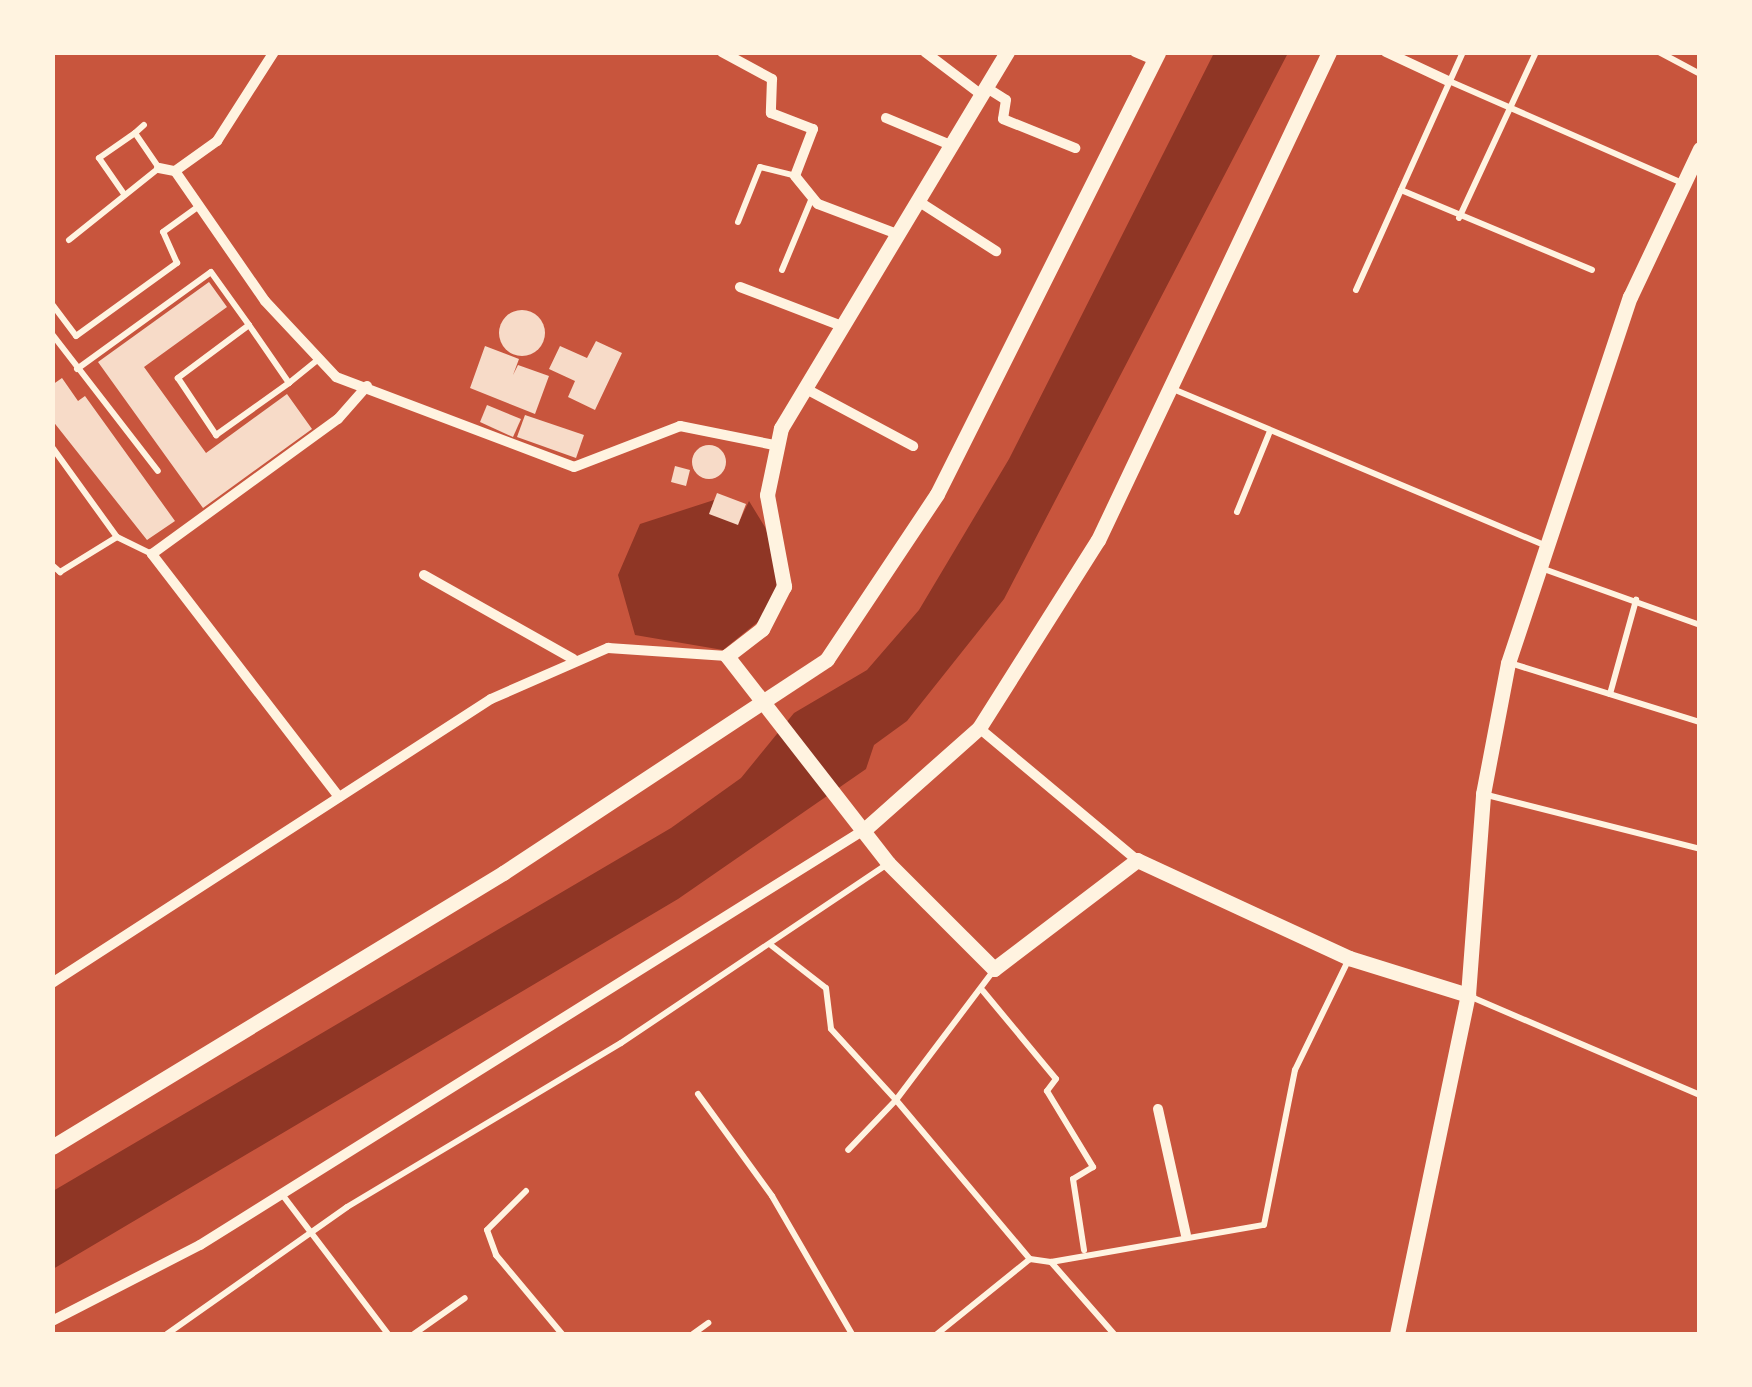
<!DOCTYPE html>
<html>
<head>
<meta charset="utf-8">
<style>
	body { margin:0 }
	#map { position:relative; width:1752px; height:1387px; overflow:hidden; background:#c8553d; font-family:"Public Sans",sans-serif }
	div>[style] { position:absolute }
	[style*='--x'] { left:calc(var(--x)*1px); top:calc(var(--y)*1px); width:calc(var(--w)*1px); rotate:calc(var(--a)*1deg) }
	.water>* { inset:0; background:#8f3625 }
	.building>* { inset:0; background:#f7dbc8 }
	.round { border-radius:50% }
	.service>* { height:6px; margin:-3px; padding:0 3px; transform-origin:3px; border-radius:3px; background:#fff3e0 }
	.minor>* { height:10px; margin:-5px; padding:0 5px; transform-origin:5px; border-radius:5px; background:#fff3e0 }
	.tertiary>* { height:15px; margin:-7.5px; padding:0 7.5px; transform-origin:7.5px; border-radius:7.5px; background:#fff3e0 }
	span { translate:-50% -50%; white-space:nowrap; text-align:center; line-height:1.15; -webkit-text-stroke:10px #fff3e0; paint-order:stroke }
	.frame { position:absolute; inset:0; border:55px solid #fff3e0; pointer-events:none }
</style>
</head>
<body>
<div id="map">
	<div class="water">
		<i style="clip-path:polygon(1214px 53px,1288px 53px,1004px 599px,907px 721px,874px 745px,866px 769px,678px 899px,53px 1269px,53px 1191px,671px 828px,741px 778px,794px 713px,867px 670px,919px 610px,1009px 459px)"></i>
		<i style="clip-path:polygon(714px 500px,711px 510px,739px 522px,749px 501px,765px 527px,781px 570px,774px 609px,723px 650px,635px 635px,618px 575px,640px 524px)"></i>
	</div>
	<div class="building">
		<i style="clip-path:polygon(209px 282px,227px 307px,144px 367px,206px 453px,287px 394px,312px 429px,203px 508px,98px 362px)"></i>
		<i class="round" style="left:499px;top:310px;width:46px;height:46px"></i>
		<i style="clip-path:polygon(596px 341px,622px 353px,595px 410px,568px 397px,575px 381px,549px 369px,560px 346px,587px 358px)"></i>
		<i style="clip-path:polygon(485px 346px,519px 359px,513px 375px,518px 365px,549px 376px,535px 414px,470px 388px)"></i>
		<i style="clip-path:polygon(62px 378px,78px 401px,85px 396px,175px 521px,147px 540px,52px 420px,52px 385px)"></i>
		<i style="clip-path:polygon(487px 405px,521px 419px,513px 437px,480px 422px)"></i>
		<i style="clip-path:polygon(525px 415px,584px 435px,576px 458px,517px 437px)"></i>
		<i class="round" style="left:692px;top:445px;width:34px;height:34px"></i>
		<i style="clip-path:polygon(675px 466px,690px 470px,686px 486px,671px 482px)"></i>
		<i style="clip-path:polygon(717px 493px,746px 504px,738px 525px,709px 514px)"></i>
	</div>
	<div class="service">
		<i style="--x:1659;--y:52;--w:47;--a:28.2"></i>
		<i style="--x:1449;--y:81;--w:252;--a:23.6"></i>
		<i style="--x:135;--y:133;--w:12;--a:-42"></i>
		<i style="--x:1401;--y:190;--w:207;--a:22.7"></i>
		<i style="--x:1459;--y:218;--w:183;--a:-65.1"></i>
		<i style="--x:738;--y:222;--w:59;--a:-68.2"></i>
		<i style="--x:760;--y:167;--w:36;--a:14"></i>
		<i style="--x:69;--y:240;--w:115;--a:-38.7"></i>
		<i style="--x:159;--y:168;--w:42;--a:-124.4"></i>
		<i style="--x:135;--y:133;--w:44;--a:145.2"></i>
		<i style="--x:99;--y:158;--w:44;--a:55.2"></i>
		<i style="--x:782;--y:270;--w:78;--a:-67.4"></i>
		<i style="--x:1356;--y:290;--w:261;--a:-65.8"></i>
		<i style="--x:52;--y:304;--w:40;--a:53"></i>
		<i style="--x:76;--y:336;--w:125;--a:-35.9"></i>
		<i style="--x:177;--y:263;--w:34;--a:-114"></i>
		<i style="--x:163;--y:232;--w:44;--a:-35.8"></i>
		<i style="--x:52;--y:334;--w:173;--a:52.3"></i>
		<i style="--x:77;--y:369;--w:165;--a:-35.9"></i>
		<i style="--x:211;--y:272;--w:65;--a:54.4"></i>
		<i style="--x:289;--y:383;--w:70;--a:-124.6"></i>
		<i style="--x:249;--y:325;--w:89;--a:143.3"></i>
		<i style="--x:178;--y:378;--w:69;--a:56.3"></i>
		<i style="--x:216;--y:435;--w:90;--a:-35.5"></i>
		<i style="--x:289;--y:383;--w:35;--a:-39"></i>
		<i style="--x:1173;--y:389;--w:402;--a:22.8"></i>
		<i style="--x:52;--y:447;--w:111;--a:54.2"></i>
		<i style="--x:1237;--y:512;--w:87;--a:-67.8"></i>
		<i style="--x:52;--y:565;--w:11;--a:41"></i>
		<i style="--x:60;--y:572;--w:67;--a:-31.6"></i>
		<i style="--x:117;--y:537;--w:39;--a:26"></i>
		<i style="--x:1541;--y:568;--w:169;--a:19.7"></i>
		<i style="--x:1510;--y:663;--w:199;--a:17.3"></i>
		<i style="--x:1610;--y:694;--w:98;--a:-74.5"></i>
		<i style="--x:1483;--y:794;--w:224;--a:14.2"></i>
		<i style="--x:772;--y:946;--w:68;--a:37.9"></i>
		<i style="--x:826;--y:988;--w:41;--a:83"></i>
		<i style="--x:831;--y:1029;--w:96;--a:47.5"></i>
		<i style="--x:896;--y:1100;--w:69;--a:133.8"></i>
		<i style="--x:994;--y:970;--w:163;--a:127"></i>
		<i style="--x:896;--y:1100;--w:208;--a:49.9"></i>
		<i style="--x:1030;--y:1259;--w:21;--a:8"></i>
		<i style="--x:1051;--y:1262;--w:96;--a:48.8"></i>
		<i style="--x:983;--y:991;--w:114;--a:50.3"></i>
		<i style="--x:1056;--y:1079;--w:15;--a:127"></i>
		<i style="--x:1047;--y:1091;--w:89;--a:58.8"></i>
		<i style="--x:1093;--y:1167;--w:23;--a:149"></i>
		<i style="--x:1073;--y:1179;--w:72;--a:81.2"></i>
		<i style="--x:1469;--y:996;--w:251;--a:23.2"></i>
		<i style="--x:698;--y:1094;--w:126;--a:54"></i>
		<i style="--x:772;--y:1196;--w:160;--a:59.9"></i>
		<i style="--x:526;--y:1191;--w:55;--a:135"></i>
		<i style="--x:487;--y:1230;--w:27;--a:70"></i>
		<i style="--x:496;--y:1255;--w:103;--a:50.1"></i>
		<i style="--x:281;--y:1193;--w:177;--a:52.8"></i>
		<i style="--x:1051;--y:1262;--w:216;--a:-9.9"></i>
		<i style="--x:1264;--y:1225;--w:158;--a:-78.7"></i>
		<i style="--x:1295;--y:1070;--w:123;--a:-64.1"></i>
		<i style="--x:167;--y:1334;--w:220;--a:-35.2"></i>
		<i style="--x:347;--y:1207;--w:319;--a:-30.9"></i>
		<i style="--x:621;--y:1043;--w:321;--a:-33.9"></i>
		<i style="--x:414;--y:1334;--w:62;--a:-35.2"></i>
		<i style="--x:693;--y:1334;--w:19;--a:-36"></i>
		<i style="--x:937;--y:1334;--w:119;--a:-38.9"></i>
	</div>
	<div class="minor">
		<i style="--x:722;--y:52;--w:57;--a:28.4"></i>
		<i style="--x:772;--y:79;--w:34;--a:92"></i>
		<i style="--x:771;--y:113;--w:45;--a:20.9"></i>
		<i style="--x:813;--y:129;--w:50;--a:111"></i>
		<i style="--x:795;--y:176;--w:36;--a:51"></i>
		<i style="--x:818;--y:204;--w:85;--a:20.8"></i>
		<i style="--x:925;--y:52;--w:73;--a:37.2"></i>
		<i style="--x:1135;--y:52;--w:21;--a:23"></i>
		<i style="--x:1386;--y:52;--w:68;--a:25.1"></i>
		<i style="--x:987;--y:88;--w:22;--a:32"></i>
		<i style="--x:1006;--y:100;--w:19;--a:99"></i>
		<i style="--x:1003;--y:119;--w:78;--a:21.9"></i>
		<i style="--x:886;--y:118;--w:67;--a:22.8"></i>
		<i style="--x:159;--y:168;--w:16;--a:11"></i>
		<i style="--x:175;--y:171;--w:52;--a:-35.5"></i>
		<i style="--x:217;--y:141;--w:106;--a:-57.4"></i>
		<i style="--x:175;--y:171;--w:158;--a:55.3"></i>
		<i style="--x:265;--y:301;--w:104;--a:46.9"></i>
		<i style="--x:336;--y:377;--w:254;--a:20.7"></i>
		<i style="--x:574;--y:467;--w:114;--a:-21.1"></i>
		<i style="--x:680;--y:426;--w:96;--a:11.4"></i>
		<i style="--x:918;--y:201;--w:93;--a:32.7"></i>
		<i style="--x:740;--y:287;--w:111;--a:21"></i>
		<i style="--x:810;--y:391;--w:117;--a:28.1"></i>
		<i style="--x:424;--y:575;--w:171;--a:29.4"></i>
		<i style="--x:979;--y:728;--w:206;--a:39.9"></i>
		<i style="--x:339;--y:797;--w:307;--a:-127.6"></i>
		<i style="--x:152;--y:554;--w:230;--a:-36"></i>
		<i style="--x:338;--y:419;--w:44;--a:-48.7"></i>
		<i style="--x:52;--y:983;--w:523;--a:-32.9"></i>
		<i style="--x:491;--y:699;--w:128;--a:-23.6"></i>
		<i style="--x:608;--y:648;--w:119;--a:3.8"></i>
		<i style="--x:1158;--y:1109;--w:129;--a:77.5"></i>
		<i style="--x:52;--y:1321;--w:166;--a:-27.2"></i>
		<i style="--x:200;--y:1245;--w:783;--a:-32.01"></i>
	</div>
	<div class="tertiary">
		<i style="--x:1007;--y:52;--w:439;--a:121"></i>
		<i style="--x:781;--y:428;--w:68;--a:101.8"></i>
		<i style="--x:767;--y:495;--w:93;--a:79.4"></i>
		<i style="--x:784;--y:586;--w:48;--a:117.1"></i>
		<i style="--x:762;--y:629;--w:44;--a:142.4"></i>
		<i style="--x:727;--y:656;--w:262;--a:52.1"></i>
		<i style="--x:888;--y:863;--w:150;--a:45"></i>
		<i style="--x:994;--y:969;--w:180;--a:-37.3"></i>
		<i style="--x:1137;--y:860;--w:234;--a:24.8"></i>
		<i style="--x:1349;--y:958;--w:125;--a:17.3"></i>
		<i style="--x:864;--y:830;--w:154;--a:-41.6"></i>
		<i style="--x:979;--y:728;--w:222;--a:-57.7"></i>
		<i style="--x:1098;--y:540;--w:540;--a:-64.67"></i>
		<i style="--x:52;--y:1147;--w:528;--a:-31.28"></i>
		<i style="--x:503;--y:873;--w:388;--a:-33.4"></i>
		<i style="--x:827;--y:659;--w:198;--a:-56.3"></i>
		<i style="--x:937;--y:494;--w:494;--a:-63.4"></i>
		<i style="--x:1397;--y:1334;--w:346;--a:-78.2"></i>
		<i style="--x:1468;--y:995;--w:202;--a:-85.7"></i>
		<i style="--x:1483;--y:794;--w:133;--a:-79.2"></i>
		<i style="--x:1508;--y:663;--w:386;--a:-71.6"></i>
		<i style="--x:1630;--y:297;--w:164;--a:-64.7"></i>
	</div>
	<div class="frame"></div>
</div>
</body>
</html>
